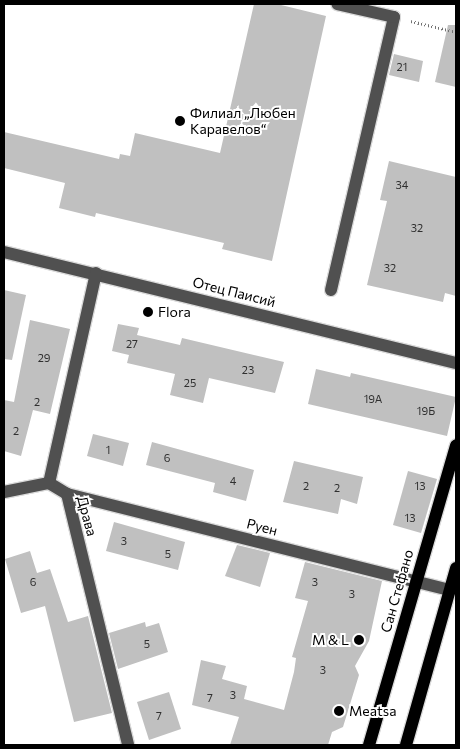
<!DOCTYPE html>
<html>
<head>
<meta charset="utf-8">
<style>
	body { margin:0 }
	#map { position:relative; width:460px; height:749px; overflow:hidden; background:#fff; font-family:Commissioner,sans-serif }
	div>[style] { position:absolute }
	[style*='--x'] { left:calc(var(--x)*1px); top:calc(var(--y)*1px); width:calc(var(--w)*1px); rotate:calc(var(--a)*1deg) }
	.building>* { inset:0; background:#c0c0c0 }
	.path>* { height:3px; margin-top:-1.5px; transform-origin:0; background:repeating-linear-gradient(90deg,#727272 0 1px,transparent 0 3.5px) }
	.roads { filter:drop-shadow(1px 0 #dbdbdb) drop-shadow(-1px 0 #dbdbdb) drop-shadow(0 1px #dbdbdb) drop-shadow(0 -1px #dbdbdb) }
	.minor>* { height:12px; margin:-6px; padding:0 6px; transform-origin:6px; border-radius:6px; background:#505050 }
	.major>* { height:12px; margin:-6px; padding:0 6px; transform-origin:6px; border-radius:6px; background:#000 }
	.dots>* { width:14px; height:14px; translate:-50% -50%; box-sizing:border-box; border:2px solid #fff; border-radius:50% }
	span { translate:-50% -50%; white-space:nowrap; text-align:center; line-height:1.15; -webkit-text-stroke:4px #fff; paint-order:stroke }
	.number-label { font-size:11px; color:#303030 }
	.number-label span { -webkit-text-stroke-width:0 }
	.poi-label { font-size:14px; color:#000 }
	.left { translate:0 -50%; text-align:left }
	.right { translate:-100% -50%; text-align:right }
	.street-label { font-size:14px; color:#000 }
	.frame { position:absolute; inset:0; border:5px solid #000; pointer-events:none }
</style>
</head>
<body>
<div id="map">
	<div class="building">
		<i style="clip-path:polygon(254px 4px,277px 4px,326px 16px,272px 261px,222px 249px,224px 243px,96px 213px,95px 217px,59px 208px,65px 183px,4px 168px,4px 132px,119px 159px,120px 154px,130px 156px,135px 133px,220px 153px)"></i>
		<i style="clip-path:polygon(448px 25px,456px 25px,456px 87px,435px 82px)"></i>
		<i style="clip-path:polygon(394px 54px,423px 61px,419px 82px,389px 75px)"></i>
		<i style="clip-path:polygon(389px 161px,456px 177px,456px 296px,445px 293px,443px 302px,367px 285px,387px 201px,380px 200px)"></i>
		<i style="clip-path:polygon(4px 290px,26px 295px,12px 360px,4px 359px)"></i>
		<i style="clip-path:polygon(30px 320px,70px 329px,50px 414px,33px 410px,21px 456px,4px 451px,4px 400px,14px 402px)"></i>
		<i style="clip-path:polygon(118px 324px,139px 328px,137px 335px,180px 345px,182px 338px,284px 362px,275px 393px,209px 378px,203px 403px,170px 395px,175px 374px,127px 363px,129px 355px,112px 351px)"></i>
		<i style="clip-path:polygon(316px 369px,350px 377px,351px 373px,456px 397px,447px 436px,308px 404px)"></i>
		<i style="clip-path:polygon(93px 434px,129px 443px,123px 466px,87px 456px)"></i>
		<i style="clip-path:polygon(152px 442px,254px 470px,246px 501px,213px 492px,215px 483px,146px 465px)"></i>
		<i style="clip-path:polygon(294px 461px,363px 477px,357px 504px,341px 499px,338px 514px,283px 502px)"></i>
		<i style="clip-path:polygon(408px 471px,437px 479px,421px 533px,393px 525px)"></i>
		<i style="clip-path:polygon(114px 522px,185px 542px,178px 570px,106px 551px)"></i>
		<i style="clip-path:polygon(237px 545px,270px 553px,260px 587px,225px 576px)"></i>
		<i style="clip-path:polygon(30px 551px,37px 573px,50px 569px,68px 622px,88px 616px,112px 713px,74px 722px,45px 606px,21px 613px,5px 559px)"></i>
		<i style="clip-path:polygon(305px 562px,382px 581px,369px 641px,355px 666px,359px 675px,343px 727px,332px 732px,328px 745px,230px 745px,239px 717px,192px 705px,201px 660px,226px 666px,222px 679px,247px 686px,244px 699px,284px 710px,294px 672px,296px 658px,292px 657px,308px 601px,295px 598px)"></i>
		<i style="clip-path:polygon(145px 622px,146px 627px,159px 623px,168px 652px,118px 669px,109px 633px)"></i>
		<i style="clip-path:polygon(169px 692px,181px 729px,149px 740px,137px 702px)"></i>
	</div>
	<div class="path">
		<i style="--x:411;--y:21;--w:46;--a:13.7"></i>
	</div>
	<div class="roads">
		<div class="minor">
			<i style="--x:4;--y:252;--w:465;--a:13.8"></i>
			<i style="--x:96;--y:273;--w:215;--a:102.6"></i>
			<i style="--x:49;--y:483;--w:21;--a:31"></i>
			<i style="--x:67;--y:494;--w:258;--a:76.3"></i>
			<i style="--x:331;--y:290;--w:280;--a:-77"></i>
			<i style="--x:394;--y:17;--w:58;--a:-167.2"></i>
			<i style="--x:4;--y:492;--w:46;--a:-11.3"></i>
			<i style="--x:67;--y:494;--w:395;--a:14.1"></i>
		</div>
		<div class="major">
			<i style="--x:369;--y:745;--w:312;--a:-73.8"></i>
			<i style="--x:406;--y:745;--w:184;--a:-74.2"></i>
		</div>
	</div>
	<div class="dots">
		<i style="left:180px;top:121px;background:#000"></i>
		<i style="left:148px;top:312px;background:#000"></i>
		<i style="left:359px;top:640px;background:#000"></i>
		<i style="left:339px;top:711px;background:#000"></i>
	</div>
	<div class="number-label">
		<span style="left:402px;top:67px">21</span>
		<span style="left:402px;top:185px">34</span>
		<span style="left:417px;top:228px">32</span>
		<span style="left:390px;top:268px">32</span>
		<span style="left:132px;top:344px">27</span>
		<span style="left:44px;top:358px">29</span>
		<span style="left:248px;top:370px">23</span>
		<span style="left:190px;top:383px">25</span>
		<span style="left:373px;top:399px">19А</span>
		<span style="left:37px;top:402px">2</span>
		<span style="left:426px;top:411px">19Б</span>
		<span style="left:16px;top:431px">2</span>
		<span style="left:108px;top:450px">1</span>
		<span style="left:167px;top:458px">6</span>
		<span style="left:233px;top:481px">4</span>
		<span style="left:306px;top:486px">2</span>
		<span style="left:420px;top:486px">13</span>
		<span style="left:337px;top:488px">2</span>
		<span style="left:410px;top:518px">13</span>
		<span style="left:124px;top:541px">3</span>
		<span style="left:168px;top:554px">5</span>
		<span style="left:33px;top:582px">6</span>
		<span style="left:315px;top:582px">3</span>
		<span style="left:352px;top:594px">3</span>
		<span style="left:147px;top:644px">5</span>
		<span style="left:323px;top:670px">3</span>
		<span style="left:233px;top:695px">3</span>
		<span style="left:210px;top:698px">7</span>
		<span style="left:159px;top:716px">7</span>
	</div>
	<div class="poi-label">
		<span class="left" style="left:190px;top:121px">Филиал „Любен<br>Каравелов“</span>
		<span class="left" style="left:158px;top:312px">Flora</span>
		<span class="right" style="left:349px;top:640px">M &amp; L</span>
		<span class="left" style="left:349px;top:711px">Meatsa</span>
	</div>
	<div class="street-label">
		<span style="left:234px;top:292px;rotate:14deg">Отец Паисий</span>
		<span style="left:87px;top:516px;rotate:75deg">Драва</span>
		<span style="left:262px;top:527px;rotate:14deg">Руен</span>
		<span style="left:397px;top:591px;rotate:-74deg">Сан Стефано</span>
	</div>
	<div class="frame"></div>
</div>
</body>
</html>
